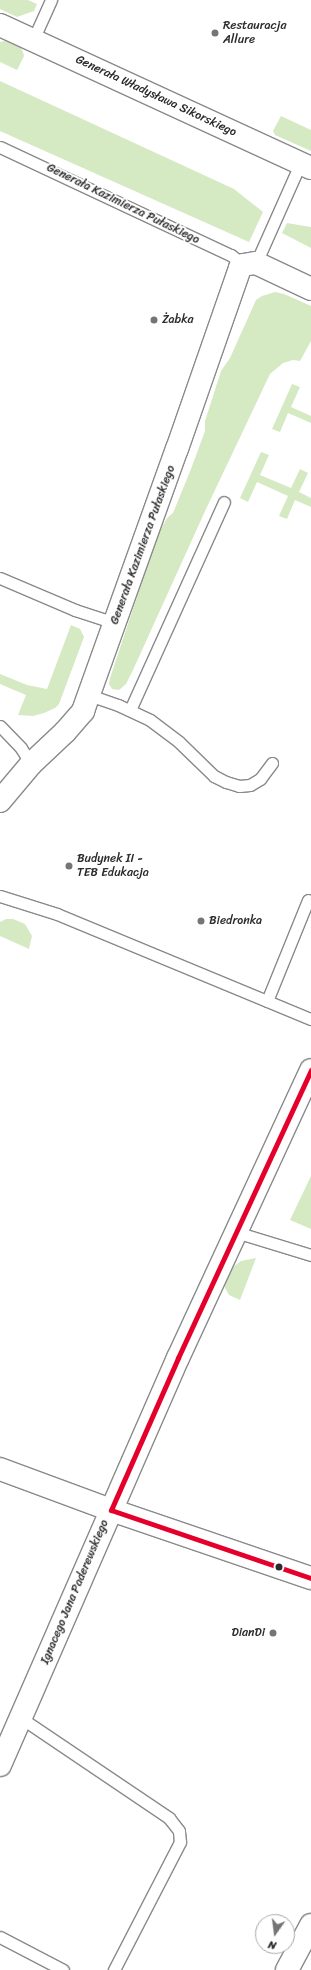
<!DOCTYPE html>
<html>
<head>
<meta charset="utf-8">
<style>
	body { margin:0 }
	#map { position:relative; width:311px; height:1970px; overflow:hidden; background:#fff; font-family:Sriracha,sans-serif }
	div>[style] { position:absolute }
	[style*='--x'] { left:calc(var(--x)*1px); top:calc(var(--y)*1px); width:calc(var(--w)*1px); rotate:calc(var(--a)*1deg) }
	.green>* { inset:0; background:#d5e9c3 }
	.roads { filter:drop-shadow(1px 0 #8a8a8a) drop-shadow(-1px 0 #8a8a8a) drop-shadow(0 1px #8a8a8a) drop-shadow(0 -1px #8a8a8a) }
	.service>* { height:11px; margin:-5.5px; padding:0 5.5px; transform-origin:5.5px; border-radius:5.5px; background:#fff }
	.minor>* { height:22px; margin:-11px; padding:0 11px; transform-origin:11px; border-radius:11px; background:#fff }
	.bus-1>* { height:5px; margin:-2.5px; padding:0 2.5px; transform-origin:2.5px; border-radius:2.5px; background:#e4002b }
	.dots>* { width:11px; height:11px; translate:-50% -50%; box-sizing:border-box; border:2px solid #fff; border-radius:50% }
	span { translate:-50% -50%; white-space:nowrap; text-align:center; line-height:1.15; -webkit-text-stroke:4px #fff; paint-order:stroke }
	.poi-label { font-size:12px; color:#2b2b2b }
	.left { translate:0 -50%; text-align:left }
	.right { translate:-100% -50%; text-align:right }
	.street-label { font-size:12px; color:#2b2b2b }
	.north { position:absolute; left:255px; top:1914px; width:40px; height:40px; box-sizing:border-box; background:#fff; border:1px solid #aaa; border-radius:50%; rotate:194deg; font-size:11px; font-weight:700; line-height:16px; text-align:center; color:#2b2b2b }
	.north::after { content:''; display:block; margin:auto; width:14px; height:18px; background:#757575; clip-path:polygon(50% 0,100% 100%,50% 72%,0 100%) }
</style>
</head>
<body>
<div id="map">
	<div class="green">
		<i style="clip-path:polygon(0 0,28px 0,37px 4px,34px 11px,17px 17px,0 9px)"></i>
		<i style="clip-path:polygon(5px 41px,21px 48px,23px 52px,24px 56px,17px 70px,0 62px,0 42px)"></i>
		<i style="clip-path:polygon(0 81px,234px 189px,263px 212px,249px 242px,0 131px)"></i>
		<i style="clip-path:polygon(281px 116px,311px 130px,311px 151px,275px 135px,273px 131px)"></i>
		<i style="clip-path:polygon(287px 223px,311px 227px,311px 248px,282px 233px)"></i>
		<i style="clip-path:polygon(275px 292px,284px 294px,311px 306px,311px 341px,300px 361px,293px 360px,283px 363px,270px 374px,206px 509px,133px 670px,126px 684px,119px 690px,112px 689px,109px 684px,110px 678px,157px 537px,167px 518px,173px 513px,191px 469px,205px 431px,205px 421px,221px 371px,230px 358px,256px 300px,262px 296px)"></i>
		<i style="clip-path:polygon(292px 384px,300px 387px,291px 407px,311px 416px,311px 423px,288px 413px,280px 432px,272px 429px)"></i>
		<i style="clip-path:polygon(261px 452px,269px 455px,260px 475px,291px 488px,300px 469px,308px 473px,299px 492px,311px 498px,311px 507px,295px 500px,287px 519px,279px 516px,288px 496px,257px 482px,248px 502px,240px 498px)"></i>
		<i style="clip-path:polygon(71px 625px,80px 629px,84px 637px,59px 704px,55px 708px,44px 713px,33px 716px,18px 715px,26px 695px,0 684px,0 674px,27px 685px,47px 689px)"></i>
		<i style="clip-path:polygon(6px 919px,13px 919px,25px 924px,32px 936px,29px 949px,0 936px,0 922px)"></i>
		<i style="clip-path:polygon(311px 1176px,311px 1229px,290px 1220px)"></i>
		<i style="clip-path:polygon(256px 1258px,240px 1300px,229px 1295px,224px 1286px,233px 1267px,241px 1261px)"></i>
	</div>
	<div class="roads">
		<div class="service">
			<i style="--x:33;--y:40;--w:44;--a:-65.8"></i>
			<i style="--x:0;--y:147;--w:255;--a:25.1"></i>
			<i style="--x:231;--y:255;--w:16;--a:40"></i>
			<i style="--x:256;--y:263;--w:108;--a:-66"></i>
			<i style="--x:0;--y:578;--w:82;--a:23.1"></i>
			<i style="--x:75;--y:610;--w:42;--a:18"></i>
			<i style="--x:89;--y:695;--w:31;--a:19"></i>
			<i style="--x:118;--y:705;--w:35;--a:25"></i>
			<i style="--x:150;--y:720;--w:36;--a:37"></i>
			<i style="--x:179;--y:742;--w:49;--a:44.2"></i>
			<i style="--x:214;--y:776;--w:13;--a:27"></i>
			<i style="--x:226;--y:782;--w:14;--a:17"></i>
			<i style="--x:239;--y:786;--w:11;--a:-5"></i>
			<i style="--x:250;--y:785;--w:12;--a:-31"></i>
			<i style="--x:260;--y:779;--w:20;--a:-53"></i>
			<i style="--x:130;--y:710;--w:228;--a:-65.7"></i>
			<i style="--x:0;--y:726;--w:30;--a:46"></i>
			<i style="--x:21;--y:748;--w:19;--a:58"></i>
			<i style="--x:0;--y:896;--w:60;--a:17.5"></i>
			<i style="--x:57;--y:914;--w:275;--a:22.5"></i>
			<i style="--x:267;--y:1001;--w:109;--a:-67.9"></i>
			<i style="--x:236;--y:1232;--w:78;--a:17"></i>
			<i style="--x:21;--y:1718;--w:179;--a:34"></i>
			<i style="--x:169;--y:1818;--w:16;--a:52"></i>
			<i style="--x:179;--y:1831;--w:11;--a:85"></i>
			<i style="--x:180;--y:1842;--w:144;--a:117.3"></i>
			<i style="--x:0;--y:1937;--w:71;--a:27.6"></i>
		</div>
		<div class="minor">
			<i style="--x:0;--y:25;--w:342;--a:24.7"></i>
			<i style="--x:0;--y:801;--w:48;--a:-50"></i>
			<i style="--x:31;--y:764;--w:47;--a:-43.3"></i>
			<i style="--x:65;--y:732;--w:28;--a:-49"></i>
			<i style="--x:83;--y:711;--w:278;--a:-70.3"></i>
			<i style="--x:177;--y:449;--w:192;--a:-70.8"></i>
			<i style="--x:240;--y:268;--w:4;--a:-45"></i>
			<i style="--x:243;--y:265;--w:13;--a:-9"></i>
			<i style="--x:256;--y:263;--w:61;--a:25.3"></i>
			<i style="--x:0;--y:1469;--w:118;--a:20.3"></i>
			<i style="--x:111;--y:1510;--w:211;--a:18.8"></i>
			<i style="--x:0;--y:1765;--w:444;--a:-66.4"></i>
			<i style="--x:178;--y:1358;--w:317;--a:-65.2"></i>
			<i style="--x:287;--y:1970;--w:51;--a:-61.9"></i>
		</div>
	</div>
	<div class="bus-1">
		<i style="--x:311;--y:1070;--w:317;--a:114.8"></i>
		<i style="--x:178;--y:1358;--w:166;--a:113.8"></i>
		<i style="--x:111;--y:1510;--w:211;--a:18.8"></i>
	</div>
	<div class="dots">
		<i style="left:215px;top:33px;background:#757575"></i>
		<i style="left:154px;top:320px;background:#757575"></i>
		<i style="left:69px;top:866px;background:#757575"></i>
		<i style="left:201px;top:921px;background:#757575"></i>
		<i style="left:279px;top:1567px;background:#2b2b2b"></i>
		<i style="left:273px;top:1633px;background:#757575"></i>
	</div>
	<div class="poi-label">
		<span class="left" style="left:223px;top:33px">Restauracja<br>Allure</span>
		<span class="left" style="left:162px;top:320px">Żabka</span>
		<span class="left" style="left:77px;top:866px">Budynek II -<br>TEB Edukacja</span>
		<span class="left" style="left:209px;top:921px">Biedronka</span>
		<span class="right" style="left:265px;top:1633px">DianDi</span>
	</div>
	<div class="street-label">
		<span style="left:156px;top:96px;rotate:25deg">Generała Władysława Sikorskiego</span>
		<span style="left:123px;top:204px;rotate:26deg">Generała Kazimierza Pułaskiego</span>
		<span style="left:143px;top:545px;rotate:-70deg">Generała Kazimierza Pułaskiego</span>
		<span style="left:75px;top:1592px;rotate:-67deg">Ignacego Jana Paderewskiego</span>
	</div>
	<div class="north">N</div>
</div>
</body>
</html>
